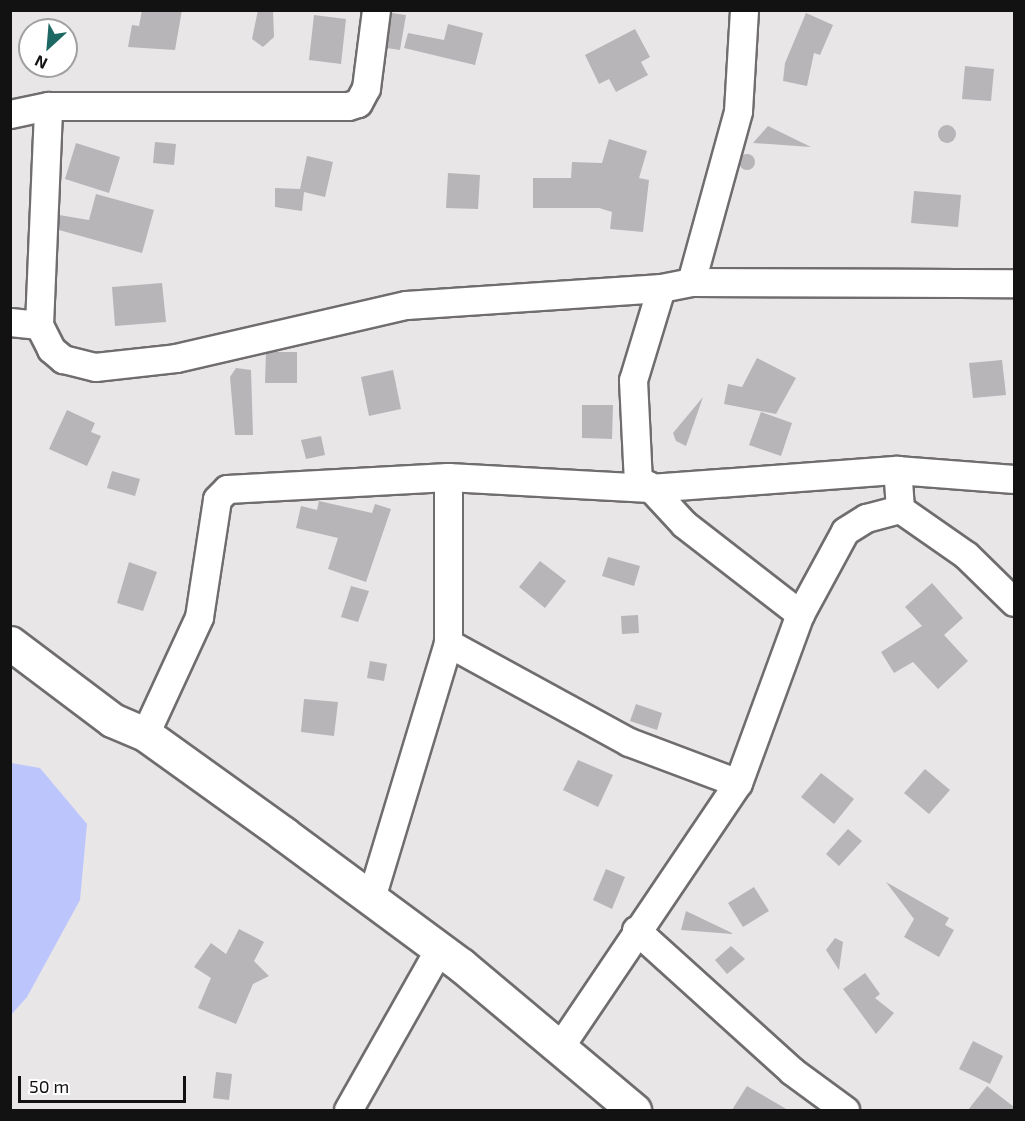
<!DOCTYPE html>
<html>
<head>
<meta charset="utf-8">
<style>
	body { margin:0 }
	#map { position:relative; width:1025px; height:1121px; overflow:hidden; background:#e9e6e8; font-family:"Exo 2",sans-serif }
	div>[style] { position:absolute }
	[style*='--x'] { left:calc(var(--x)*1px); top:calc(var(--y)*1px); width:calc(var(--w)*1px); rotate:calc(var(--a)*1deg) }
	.water>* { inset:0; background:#bdc6fc }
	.building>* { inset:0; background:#b7b5b8 }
	.round { border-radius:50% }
	.roads { filter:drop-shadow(2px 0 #706d6f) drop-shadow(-2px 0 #706d6f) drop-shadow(0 2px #706d6f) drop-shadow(0 -2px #706d6f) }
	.minor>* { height:27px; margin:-13.5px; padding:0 13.5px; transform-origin:13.5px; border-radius:13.5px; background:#fff }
	.tertiary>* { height:33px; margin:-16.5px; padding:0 16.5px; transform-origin:16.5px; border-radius:16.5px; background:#fff }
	span { translate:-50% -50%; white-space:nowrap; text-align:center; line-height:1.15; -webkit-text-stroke:5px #fff; paint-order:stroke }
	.frame { position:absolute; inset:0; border:12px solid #131212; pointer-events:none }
	.north { position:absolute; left:18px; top:18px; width:60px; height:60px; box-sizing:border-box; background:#fff; border:2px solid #a1a0a0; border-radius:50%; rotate:206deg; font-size:16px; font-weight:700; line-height:24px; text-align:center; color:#131212 }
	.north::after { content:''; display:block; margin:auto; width:21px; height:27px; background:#1d6862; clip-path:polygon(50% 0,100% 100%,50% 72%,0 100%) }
	.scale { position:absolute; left:18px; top:1076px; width:168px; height:27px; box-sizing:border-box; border:3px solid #131212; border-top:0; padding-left:8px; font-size:18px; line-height:21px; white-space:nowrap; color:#131212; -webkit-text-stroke:4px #fff; paint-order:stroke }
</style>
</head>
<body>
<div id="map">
	<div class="water">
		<i style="clip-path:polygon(11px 763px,40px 768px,87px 824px,80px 900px,27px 997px,11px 1015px)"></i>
	</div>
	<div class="building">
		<i style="clip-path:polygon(142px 10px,182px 10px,175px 50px,128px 47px,132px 25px,139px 26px)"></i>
		<i style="clip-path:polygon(258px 10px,273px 10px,274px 37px,263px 47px,252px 39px)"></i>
		<i style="clip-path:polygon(392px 13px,406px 15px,400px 50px,387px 48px)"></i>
		<i style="clip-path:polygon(806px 13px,833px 25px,820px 55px,814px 53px,807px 86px,783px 81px,785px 63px)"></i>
		<i style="clip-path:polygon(314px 15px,346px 19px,341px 64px,309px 60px)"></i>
		<i style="clip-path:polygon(448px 24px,483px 33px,475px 65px,404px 48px,408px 33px,444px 40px)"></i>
		<i style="clip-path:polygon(635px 29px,650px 57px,641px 62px,648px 75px,616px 92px,609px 79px,599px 84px,585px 55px)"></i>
		<i style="clip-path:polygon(965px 66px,994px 69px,991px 101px,962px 99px)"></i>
		<i class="round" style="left:938px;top:125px;width:18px;height:18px"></i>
		<i style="clip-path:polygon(768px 126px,811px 147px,753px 143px)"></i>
		<i style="clip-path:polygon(609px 139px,647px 151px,639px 178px,649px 180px,643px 232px,610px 229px,612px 212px,599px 208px,533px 208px,533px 178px,571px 178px,572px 162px,602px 163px)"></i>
		<i style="clip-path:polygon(155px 142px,176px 144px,174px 165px,153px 163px)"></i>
		<i style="clip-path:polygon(76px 143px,120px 157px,109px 193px,65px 179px)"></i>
		<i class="round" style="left:739px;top:154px;width:16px;height:16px"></i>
		<i style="clip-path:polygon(307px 156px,333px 162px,325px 197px,304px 192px,302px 211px,275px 207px,275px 188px,300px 189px)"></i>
		<i style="clip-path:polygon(448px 173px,480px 175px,478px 209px,446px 208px)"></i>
		<i style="clip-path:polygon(914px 191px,961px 195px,958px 227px,911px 223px)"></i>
		<i style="clip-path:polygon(96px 194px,154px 210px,142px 253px,59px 230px,59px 215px,89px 220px)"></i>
		<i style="clip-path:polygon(162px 283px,166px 322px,115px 326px,112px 287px)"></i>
		<i style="clip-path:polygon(274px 352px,297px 352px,297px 383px,265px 383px,266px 353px)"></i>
		<i style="clip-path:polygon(757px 358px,796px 378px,776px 414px,724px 404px,728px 384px,742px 387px)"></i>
		<i style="clip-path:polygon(1002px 360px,1006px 395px,973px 398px,969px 363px)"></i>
		<i style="clip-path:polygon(236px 368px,251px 370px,253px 435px,235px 435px,230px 377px)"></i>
		<i style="clip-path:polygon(393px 370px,401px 409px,369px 416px,361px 377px)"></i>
		<i style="clip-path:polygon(703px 397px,686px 446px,676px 441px,673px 433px)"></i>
		<i style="clip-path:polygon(582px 405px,613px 405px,612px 439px,582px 438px)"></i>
		<i style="clip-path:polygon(67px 410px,95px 423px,91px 432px,101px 436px,87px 466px,49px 449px)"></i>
		<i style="clip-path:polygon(761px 412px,792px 423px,781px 456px,749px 445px)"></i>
		<i style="clip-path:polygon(321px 436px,325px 455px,306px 459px,301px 440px)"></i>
		<i style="clip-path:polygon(112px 471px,140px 479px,135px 496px,107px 488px)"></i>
		<i style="clip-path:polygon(319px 501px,372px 513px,375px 504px,391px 509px,366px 582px,328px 569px,338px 538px,296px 528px,301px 506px,317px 510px)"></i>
		<i style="clip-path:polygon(608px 557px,640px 566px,634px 586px,602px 576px)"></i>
		<i style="clip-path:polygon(540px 561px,566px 581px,545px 608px,519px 587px)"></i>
		<i style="clip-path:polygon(129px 562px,157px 572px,143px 611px,117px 603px)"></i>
		<i style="clip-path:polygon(932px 583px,963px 618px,944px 635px,968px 661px,938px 689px,913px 662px,894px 673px,881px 652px,922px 626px,905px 607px)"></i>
		<i style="clip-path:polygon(351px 586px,369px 591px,358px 622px,341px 617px)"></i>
		<i style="clip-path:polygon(638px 615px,639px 633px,622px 634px,621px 616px)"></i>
		<i style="clip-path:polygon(370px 661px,387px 664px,384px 681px,367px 678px)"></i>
		<i style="clip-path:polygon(304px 699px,338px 702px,334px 736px,301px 732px)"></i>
		<i style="clip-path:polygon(636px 704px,662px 713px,657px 730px,630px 721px)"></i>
		<i style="clip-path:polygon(578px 760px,613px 775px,598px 807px,563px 790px)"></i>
		<i style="clip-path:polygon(925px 769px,950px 790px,929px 814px,904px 793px)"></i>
		<i style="clip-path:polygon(821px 773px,854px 799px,834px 824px,801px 797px)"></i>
		<i style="clip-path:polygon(848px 829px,862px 841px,839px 866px,826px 854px)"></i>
		<i style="clip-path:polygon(606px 869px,625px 877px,612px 909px,593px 900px)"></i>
		<i style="clip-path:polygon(886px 882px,949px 918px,945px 925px,954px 930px,939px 957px,904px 937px,914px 919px)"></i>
		<i style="clip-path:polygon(754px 887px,769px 911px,743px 927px,728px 903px)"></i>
		<i style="clip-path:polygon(686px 911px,732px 933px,732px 934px,681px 930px)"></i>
		<i style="clip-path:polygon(239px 929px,264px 942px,254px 961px,269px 976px,253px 984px,236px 1024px,198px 1008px,211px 978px,194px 967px,211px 943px,226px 954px)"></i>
		<i style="clip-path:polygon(835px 938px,843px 942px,839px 970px,826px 950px)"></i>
		<i style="clip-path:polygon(731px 946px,745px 959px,727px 974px,715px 960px)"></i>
		<i style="clip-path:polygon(865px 973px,880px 994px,875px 998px,894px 1013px,876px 1034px,843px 989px)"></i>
		<i style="clip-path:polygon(973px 1041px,1003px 1056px,990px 1084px,959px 1069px)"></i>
		<i style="clip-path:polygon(216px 1072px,232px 1074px,229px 1100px,213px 1098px)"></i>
		<i style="clip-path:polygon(747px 1086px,788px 1110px,732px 1110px)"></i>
		<i style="clip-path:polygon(987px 1086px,1014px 1107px,1014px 1110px,968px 1110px)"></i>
	</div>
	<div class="roads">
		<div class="minor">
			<i style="--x:10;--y:114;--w:39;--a:-12"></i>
			<i style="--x:48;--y:106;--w:300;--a:0"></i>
			<i style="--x:348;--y:106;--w:10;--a:-17"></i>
			<i style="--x:358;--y:103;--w:17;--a:-62"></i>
			<i style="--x:366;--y:88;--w:79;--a:-82.7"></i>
			<i style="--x:691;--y:282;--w:177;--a:-74.6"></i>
			<i style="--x:738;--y:111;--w:101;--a:-86.6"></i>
			<i style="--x:661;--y:288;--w:96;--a:106.9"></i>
			<i style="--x:633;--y:380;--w:102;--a:87.2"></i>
			<i style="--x:638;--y:482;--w:10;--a:17"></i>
			<i style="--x:648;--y:485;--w:53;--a:47.3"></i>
			<i style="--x:684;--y:524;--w:147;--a:37.8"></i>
			<i style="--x:10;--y:322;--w:29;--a:6"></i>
			<i style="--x:39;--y:325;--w:27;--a:63"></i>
			<i style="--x:51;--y:349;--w:16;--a:40"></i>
			<i style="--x:63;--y:359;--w:33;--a:14"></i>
			<i style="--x:95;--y:367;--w:81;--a:-6.3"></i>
			<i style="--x:176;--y:358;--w:236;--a:-13"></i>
			<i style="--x:406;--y:305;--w:256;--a:-3.8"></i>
			<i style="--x:661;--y:288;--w:31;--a:-11"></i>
			<i style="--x:691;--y:282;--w:323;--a:0.2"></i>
			<i style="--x:39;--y:325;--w:219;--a:-87.6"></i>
			<i style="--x:900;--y:509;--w:80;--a:34.9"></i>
			<i style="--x:966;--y:555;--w:67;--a:44.4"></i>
			<i style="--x:448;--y:643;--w:206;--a:28.7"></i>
			<i style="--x:629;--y:742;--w:116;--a:20.6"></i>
			<i style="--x:738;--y:783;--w:180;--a:-69.9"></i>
			<i style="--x:800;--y:614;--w:94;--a:-61.5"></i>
			<i style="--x:845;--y:531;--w:25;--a:-32"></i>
			<i style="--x:866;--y:518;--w:35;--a:-15"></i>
			<i style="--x:900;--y:509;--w:39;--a:-94"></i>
			<i style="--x:897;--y:470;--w:117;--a:4.4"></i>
			<i style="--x:145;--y:734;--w:129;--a:-65.2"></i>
			<i style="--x:199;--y:617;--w:119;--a:-81.3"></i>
			<i style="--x:217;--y:499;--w:14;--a:-45"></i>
			<i style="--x:227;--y:489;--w:221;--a:-3.1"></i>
			<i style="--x:448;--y:477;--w:202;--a:3.1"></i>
			<i style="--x:650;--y:488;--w:248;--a:-4.2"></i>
			<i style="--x:371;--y:898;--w:266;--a:-73.2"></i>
			<i style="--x:448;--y:643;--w:166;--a:-90"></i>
			<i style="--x:636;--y:930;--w:210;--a:42.1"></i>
			<i style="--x:792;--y:1071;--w:66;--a:36.3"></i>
			<i style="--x:559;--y:1048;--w:320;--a:-56"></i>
			<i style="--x:348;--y:1110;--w:185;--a:-60.5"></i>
		</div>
		<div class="tertiary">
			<i style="--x:10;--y:643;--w:128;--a:37"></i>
			<i style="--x:112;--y:720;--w:36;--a:23"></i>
			<i style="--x:145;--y:734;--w:171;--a:35.7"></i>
			<i style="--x:284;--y:834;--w:220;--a:36.5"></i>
			<i style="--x:461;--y:965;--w:226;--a:40"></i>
		</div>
	</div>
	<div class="frame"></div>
	<div class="north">N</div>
	<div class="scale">50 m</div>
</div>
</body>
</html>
